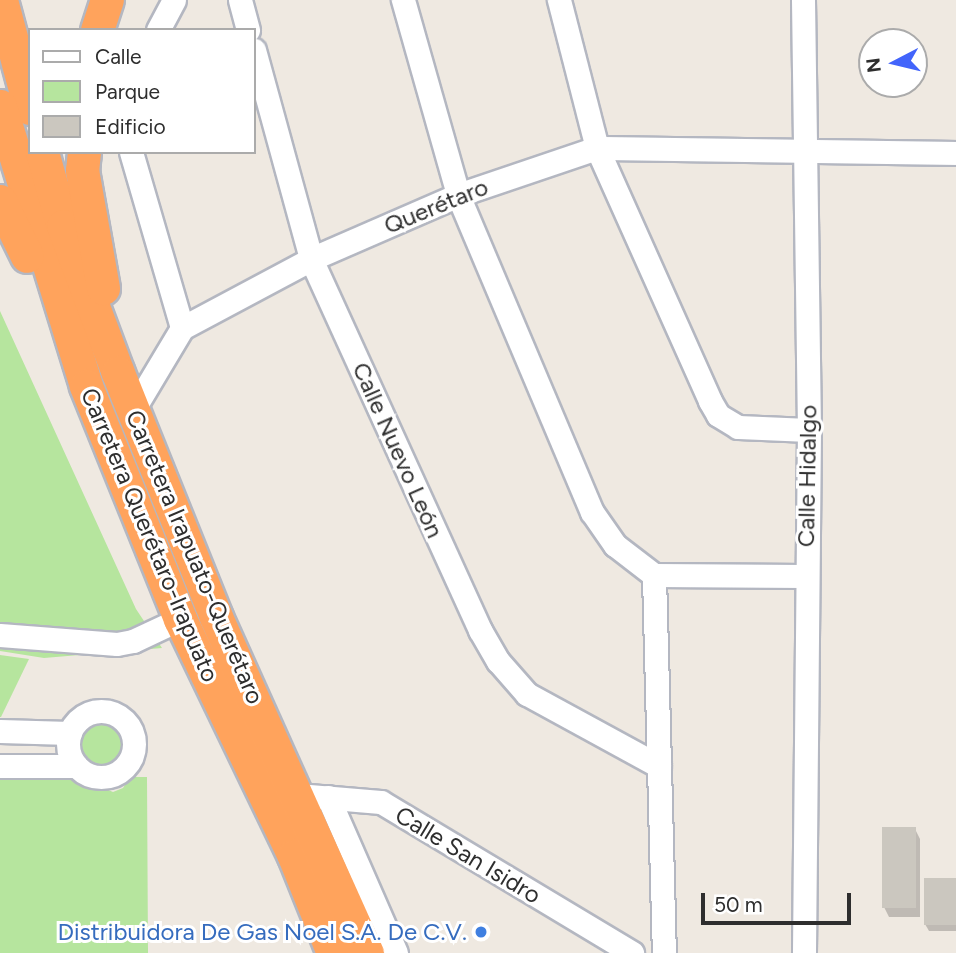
<!DOCTYPE html>
<html>
<head>
<meta charset="utf-8">
<style>
	body { margin:0 }
	#map { position:relative; width:956px; height:953px; overflow:hidden; background:#efe9e1; font-family:Figtree,sans-serif }
	div>[style] { position:absolute }
	[style*='--x'] { left:calc(var(--x)*1px); top:calc(var(--y)*1px); width:calc(var(--w)*1px); rotate:calc(var(--a)*1deg) }
	.green>* { inset:0; background:#b6e59e }
	.round { border-radius:50% }
	.shadow>* { inset:0; background:#0003 }
	.building>* { inset:0; background:#cbc7bf }
	.roads { filter:drop-shadow(2px 0 #b4b7c1) drop-shadow(-2px 0 #b4b7c1) drop-shadow(0 2px #b4b7c1) drop-shadow(0 -2px #b4b7c1) }
	.minor>* { height:23px; margin:-11.5px; padding:0 11.5px; transform-origin:11.5px; border-radius:11.5px; background:#fff }
	.minor>.ring { margin:-11.5px; padding:0; box-sizing:content-box; background:none; border:23px solid #fff; border-radius:50% }
	.highway>* { height:33px; margin:-16.5px; padding:0 16.5px; transform-origin:16.5px; border-radius:16.5px; background:#ffa35c }
	.dots>* { width:19px; height:19px; translate:-50% -50%; box-sizing:border-box; border:4px solid #fff; border-radius:50% }
	span { translate:-50% -50%; white-space:nowrap; text-align:center; line-height:1.15; -webkit-text-stroke:6px #fff; paint-order:stroke }
	.street-label { font-size:24px; color:#2e2e2e }
	.shop-label { font-size:24px; color:#366cbe }
	.right { translate:-100% -50%; text-align:right }
	.legend { position:absolute; left:28px; top:28px; width:228px; height:126px; box-sizing:border-box; background:#fff; border:2px solid #ababab; margin:0; padding:9px 12px; list-style:none; font-size:21px; color:#2e2e2e }
	.legend li { display:flex; align-items:center; gap:14px; height:35px }
	.legend b { width:35px; border:2px solid #ababab }
	.north { position:absolute; left:858px; top:28px; width:70px; height:70px; box-sizing:border-box; background:#fff; border:2px solid #ababab; border-radius:50%; rotate:263deg; font-size:19px; font-weight:700; line-height:28px; text-align:center; color:#2e2e2e }
	.north::after { content:''; display:block; margin:auto; width:24px; height:32px; background:#4264fb; clip-path:polygon(50% 0,100% 100%,50% 72%,0 100%) }
	.scale { position:absolute; left:701px; top:893px; width:150px; height:32px; box-sizing:border-box; border:4px solid #2e2e2e; border-top:0; padding-left:9px; font-size:21px; line-height:24px; white-space:nowrap; color:#2e2e2e; -webkit-text-stroke:5px #fff; paint-order:stroke }
</style>
</head>
<body>
<div id="map">
	<div class="green">
		<i style="clip-path:polygon(0 311px,136px 609px,162px 648px,44px 658px,0 651px)"></i>
		<i style="clip-path:polygon(0 655px,29px 659px,1px 717px,0 717px)"></i>
		<i class="round" style="left:76px;top:721px;width:50px;height:50px"></i>
		<i style="clip-path:polygon(0 776px,75px 776px,113px 792px,123px 788px,130px 777px,147px 777px,148px 953px,0 953px)"></i>
	</div>
	<div class="shadow">
		<i style="clip-path:polygon(915px 829px,920px 839px,920px 917px,889px 917px,884px 907px)"></i>
		<i style="clip-path:polygon(956px 879px,956px 931px,929px 931px,925px 924px)"></i>
	</div>
	<div class="building">
		<i style="clip-path:polygon(882px 827px,916px 827px,916px 908px,882px 908px)"></i>
		<i style="clip-path:polygon(924px 878px,956px 878px,956px 925px,924px 925px)"></i>
	</div>
	<div class="roads">
		<div class="minor">
			<i style="--x:240;--y:0;--w:31;--a:75"></i>
			<i style="--x:403;--y:0;--w:203;--a:74.2"></i>
			<i style="--x:458;--y:195;--w:344;--a:67.1"></i>
			<i style="--x:592;--y:512;--w:40;--a:55.1"></i>
			<i style="--x:615;--y:545;--w:49;--a:37.6"></i>
			<i style="--x:654;--y:575;--w:151;--a:0.4"></i>
			<i style="--x:559;--y:0;--w:153;--a:75.6"></i>
			<i style="--x:597;--y:148;--w:277;--a:65.9"></i>
			<i style="--x:710;--y:401;--w:16;--a:60"></i>
			<i style="--x:718;--y:415;--w:23;--a:31"></i>
			<i style="--x:738;--y:427;--w:71;--a:2.4"></i>
			<i style="--x:803;--y:0;--w:430;--a:89.2"></i>
			<i style="--x:809;--y:430;--w:523;--a:90.55"></i>
			<i style="--x:158;--y:30;--w:34;--a:-62"></i>
			<i style="--x:254;--y:50;--w:217;--a:74.7"></i>
			<i style="--x:311;--y:259;--w:408;--a:65.5"></i>
			<i style="--x:480;--y:630;--w:36;--a:60"></i>
			<i style="--x:498;--y:661;--w:44;--a:48.7"></i>
			<i style="--x:527;--y:694;--w:150;--a:28.6"></i>
			<i style="--x:131;--y:152;--w:183;--a:73.8"></i>
			<i style="--x:133;--y:410;--w:96;--a:-59.1"></i>
			<i style="--x:182;--y:328;--w:146;--a:-28.1"></i>
			<i style="--x:311;--y:259;--w:160;--a:-23.5"></i>
			<i style="--x:458;--y:195;--w:147;--a:-18.7"></i>
			<i style="--x:597;--y:148;--w:359;--a:0.8"></i>
			<i style="--x:654;--y:575;--w:378;--a:88.5"></i>
			<i style="--x:0;--y:635;--w:117;--a:4.4"></i>
			<i style="--x:117;--y:644;--w:16;--a:-11"></i>
			<i style="--x:133;--y:641;--w:52;--a:-25.1"></i>
			<i class="ring" style="left:68px;top:711px;width:43px;height:43px"></i>
			<i style="--x:0;--y:731;--w:70;--a:1.6"></i>
			<i style="--x:0;--y:766;--w:76;--a:0"></i>
			<i style="--x:297;--y:795;--w:84;--a:4.8"></i>
			<i style="--x:381;--y:802;--w:293;--a:31"></i>
			<i style="--x:328;--y:797;--w:170;--a:66.4"></i>
		</div>
		<div class="highway">
			<i style="--x:1;--y:0;--w:112;--a:75"></i>
			<i style="--x:97;--y:30;--w:32;--a:-72"></i>
			<i style="--x:0;--y:106;--w:293;--a:72.9"></i>
			<i style="--x:86;--y:386;--w:251;--a:68"></i>
			<i style="--x:180;--y:619;--w:263;--a:64.3"></i>
			<i style="--x:294;--y:856;--w:105;--a:68.1"></i>
			<i style="--x:42;--y:152;--w:77;--a:74.2"></i>
			<i style="--x:63;--y:226;--w:157;--a:69.5"></i>
			<i style="--x:118;--y:373;--w:263;--a:68.1"></i>
			<i style="--x:216;--y:617;--w:368;--a:65.8"></i>
			<i style="--x:84;--y:152;--w:18;--a:96"></i>
			<i style="--x:82;--y:170;--w:120;--a:79.9"></i>
			<i style="--x:0;--y:201;--w:61;--a:63.9"></i>
		</div>
	</div>
	<div class="dots">
		<i style="left:481px;top:932px;background:#3f7fe0"></i>
	</div>
	<div class="street-label">
		<span style="left:436px;top:206px;rotate:-22deg">Querétaro</span>
		<span style="left:398px;top:450px;rotate:66deg">Calle Nuevo León</span>
		<span style="left:807px;top:476px;rotate:-89deg">Calle Hidalgo</span>
		<span style="left:150px;top:535px;rotate:67deg">Carretera Querétaro-Irapuato</span>
		<span style="left:195px;top:557px;rotate:67deg">Carretera Irapuato-Querétaro</span>
		<span style="left:468px;top:855px;rotate:31deg">Calle San Isidro</span>
	</div>
	<div class="shop-label">
		<span class="right" style="left:467px;top:932px">Distribuidora De Gas Noel S.A. De C.V.</span>
	</div>
	<ul class="legend">
	<li><b style="height:9px;background:#fff"></b>Calle</li>
	<li><b style="height:19px;background:#b6e59e"></b>Parque</li>
	<li><b style="height:19px;background:#cbc7bf"></b>Edificio</li>
	</ul>
	<div class="north">N</div>
	<div class="scale">50 m</div>
</div>
</body>
</html>
